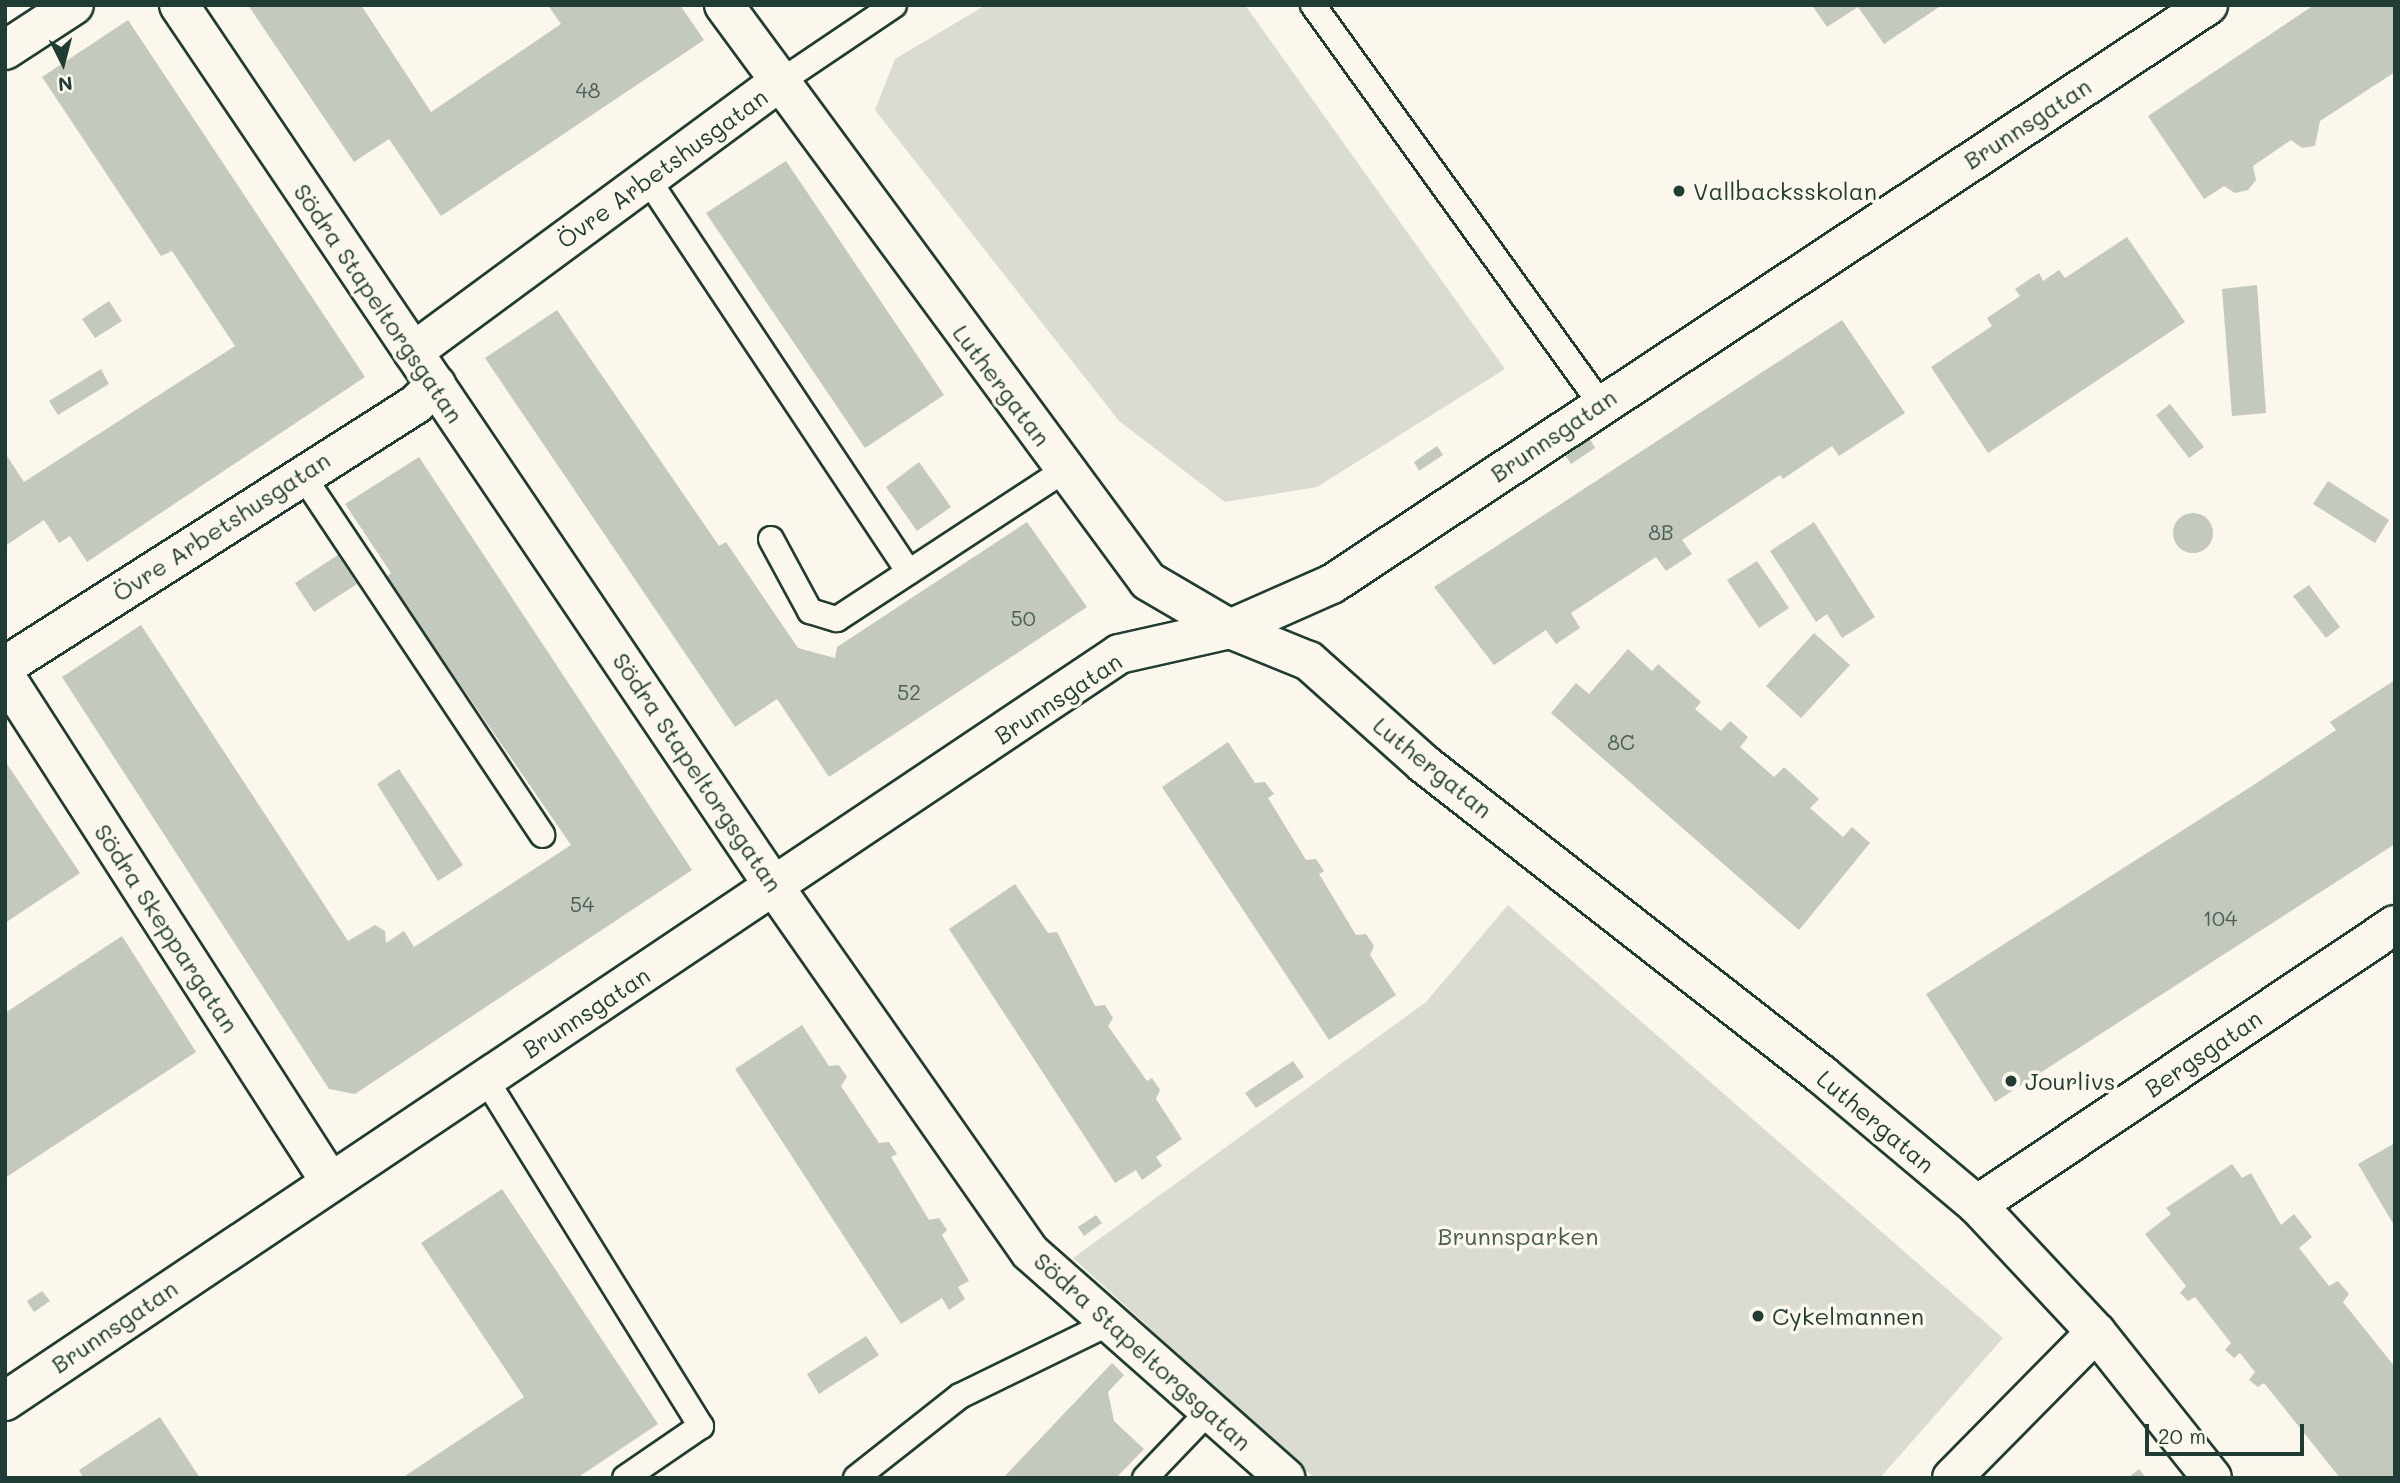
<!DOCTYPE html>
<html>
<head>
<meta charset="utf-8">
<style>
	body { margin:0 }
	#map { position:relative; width:2400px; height:1483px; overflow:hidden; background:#fbf7ec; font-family:Mali,sans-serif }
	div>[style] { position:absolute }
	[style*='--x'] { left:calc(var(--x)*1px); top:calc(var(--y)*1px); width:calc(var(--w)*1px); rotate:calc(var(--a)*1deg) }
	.green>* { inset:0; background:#dbdcd1 }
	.building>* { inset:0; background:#c4c9be }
	.round { border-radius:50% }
	.roads { filter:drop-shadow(2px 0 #1f3d34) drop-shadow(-2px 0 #1f3d34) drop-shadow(0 2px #1f3d34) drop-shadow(0 -2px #1f3d34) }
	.service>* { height:24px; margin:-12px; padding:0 12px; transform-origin:12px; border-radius:12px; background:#fbf7ec }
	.minor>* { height:38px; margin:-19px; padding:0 19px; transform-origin:19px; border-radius:19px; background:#fbf7ec }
	.dots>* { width:19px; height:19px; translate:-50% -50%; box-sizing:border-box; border:4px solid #fbf7ec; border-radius:50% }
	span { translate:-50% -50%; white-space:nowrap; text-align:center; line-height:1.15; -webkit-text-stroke:7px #fbf7ec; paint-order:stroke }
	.number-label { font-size:21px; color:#486056 }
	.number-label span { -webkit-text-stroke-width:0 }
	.street-label { font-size:24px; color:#1f3d34 }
	.poi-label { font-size:24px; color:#1f3d34 }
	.left { translate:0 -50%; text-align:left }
	.park-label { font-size:24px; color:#455d53 }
	.frame { position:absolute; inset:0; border:7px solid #1f3d34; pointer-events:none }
	.north { position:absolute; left:28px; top:28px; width:70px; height:70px; -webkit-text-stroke:5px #fbf7ec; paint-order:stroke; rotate:174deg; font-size:19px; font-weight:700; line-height:28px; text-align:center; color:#1f3d34 }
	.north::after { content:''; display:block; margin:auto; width:24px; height:32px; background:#1f3d34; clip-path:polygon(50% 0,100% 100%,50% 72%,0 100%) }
	.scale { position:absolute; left:2145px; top:1424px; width:159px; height:32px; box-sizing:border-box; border:4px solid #1f3d34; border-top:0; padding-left:9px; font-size:21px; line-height:24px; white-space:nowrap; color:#1f3d34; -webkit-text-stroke:5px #fbf7ec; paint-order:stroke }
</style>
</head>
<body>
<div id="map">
	<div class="green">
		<i style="clip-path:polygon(986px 5px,1245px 5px,1505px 369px,1317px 487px,1225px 502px,1119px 421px,875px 110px,895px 59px)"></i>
		<i style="clip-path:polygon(1508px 905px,2003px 1338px,1880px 1478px,1314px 1478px,1073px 1258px,1426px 1002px)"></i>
	</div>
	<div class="building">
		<i style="clip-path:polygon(248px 5px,361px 5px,431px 112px,561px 24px,548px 5px,680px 5px,704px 40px,441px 216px,389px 139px,354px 162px)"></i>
		<i style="clip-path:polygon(1812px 5px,1942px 5px,1884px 44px,1858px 7px,1827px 27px)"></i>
		<i style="clip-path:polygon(2314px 5px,2395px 5px,2395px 72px,2320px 121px,2315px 146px,2302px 148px,2291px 140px,2253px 166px,2256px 180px,2248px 190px,2235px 193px,2224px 186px,2204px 199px,2148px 116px)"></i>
		<i style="clip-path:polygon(128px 20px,365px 377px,87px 562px,70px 536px,59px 543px,44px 520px,5px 546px,5px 453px,24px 482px,235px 346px,172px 251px,161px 256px,42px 77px)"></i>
		<i style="clip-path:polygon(786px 161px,944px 395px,865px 448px,706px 213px)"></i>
		<i style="clip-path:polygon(2127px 237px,2185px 322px,1988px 453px,1931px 367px,1992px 326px,1987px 318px,2020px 296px,2015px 289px,2039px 273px,2043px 281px,2059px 270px,2065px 278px)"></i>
		<i style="clip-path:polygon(2257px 285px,2266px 413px,2232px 416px,2222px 289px)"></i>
		<i style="clip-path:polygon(109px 301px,122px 321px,95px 338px,82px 319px)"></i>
		<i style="clip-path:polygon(557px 310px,719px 546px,726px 542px,798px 648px,835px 658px,837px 647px,1027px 522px,1087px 607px,829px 777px,777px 699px,735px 727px,485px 358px)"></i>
		<i style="clip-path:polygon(1842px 320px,1905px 413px,1839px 456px,1832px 446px,1783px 479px,1780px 475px,1682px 540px,1692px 554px,1666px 571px,1656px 557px,1571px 613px,1580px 628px,1556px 644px,1546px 630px,1494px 665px,1434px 587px)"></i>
		<i style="clip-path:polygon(101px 369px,109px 384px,58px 415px,49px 401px)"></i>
		<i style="clip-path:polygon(2170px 404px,2204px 447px,2189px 458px,2156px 415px)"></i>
		<i style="clip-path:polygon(1590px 439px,1595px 448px,1571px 464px,1565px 455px)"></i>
		<i style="clip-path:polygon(1437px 446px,1443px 455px,1419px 471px,1414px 462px)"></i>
		<i style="clip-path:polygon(419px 457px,692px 870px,355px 1094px,329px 1089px,62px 677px,141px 625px,348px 941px,375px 925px,385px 931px,386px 943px,404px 931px,414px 947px,571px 845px,386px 577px,391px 573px,345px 504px)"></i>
		<i style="clip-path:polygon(919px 462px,951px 507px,917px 531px,886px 487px)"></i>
		<i style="clip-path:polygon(2328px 481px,2389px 520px,2375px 543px,2313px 504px)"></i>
		<i class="round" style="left:2173px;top:513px;width:40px;height:40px"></i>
		<i style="clip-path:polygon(1814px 522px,1875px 617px,1842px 638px,1827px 614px,1816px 622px,1770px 551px)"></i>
		<i style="clip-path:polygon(338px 555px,357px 584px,314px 612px,295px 583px)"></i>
		<i style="clip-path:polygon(1757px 561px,1789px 608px,1759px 628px,1727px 580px)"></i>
		<i style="clip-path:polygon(2309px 585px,2340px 627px,2326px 638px,2293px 596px)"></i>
		<i style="clip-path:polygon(1814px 633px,1850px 665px,1801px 718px,1766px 686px)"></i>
		<i style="clip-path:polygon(1628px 649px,1652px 671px,1658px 664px,1701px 702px,1695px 709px,1721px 731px,1730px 721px,1748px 737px,1740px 747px,1774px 777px,1784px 767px,1819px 799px,1810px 808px,1843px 837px,1852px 827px,1870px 843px,1799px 930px,1551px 713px,1576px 683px,1589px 694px)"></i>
		<i style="clip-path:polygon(2395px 680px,2395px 844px,1995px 1102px,1926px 994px,2252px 786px,2336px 730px,2330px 722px)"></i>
		<i style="clip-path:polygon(1228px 742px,1255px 783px,1265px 782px,1274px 794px,1268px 798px,1306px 860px,1316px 859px,1324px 871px,1319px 874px,1356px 935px,1366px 934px,1374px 946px,1370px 955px,1396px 995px,1329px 1040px,1162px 787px)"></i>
		<i style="clip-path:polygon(5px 761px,80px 873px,5px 923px)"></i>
		<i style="clip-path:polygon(399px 769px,463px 865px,438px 881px,377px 784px)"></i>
		<i style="clip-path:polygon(1015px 884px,1048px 933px,1057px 932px,1095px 1006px,1105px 1005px,1113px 1018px,1108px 1026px,1147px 1081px,1152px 1078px,1160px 1090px,1156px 1099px,1182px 1139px,1156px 1157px,1162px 1166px,1142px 1180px,1136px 1170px,1115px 1183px,949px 929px)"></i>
		<i style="clip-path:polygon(122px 936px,196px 1052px,5px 1178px,5px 1013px)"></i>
		<i style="clip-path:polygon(802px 1025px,829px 1066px,839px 1065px,847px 1077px,841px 1086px,879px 1143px,889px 1142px,897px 1154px,891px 1157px,929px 1220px,939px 1218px,947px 1230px,942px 1235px,969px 1281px,958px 1287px,965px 1299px,949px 1310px,942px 1298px,901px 1324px,735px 1069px)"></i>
		<i style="clip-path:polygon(1293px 1061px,1304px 1077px,1256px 1108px,1245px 1093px)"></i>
		<i style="clip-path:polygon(2395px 1143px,2395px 1227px,2358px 1164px)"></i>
		<i style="clip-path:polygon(2232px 1164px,2242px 1178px,2251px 1173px,2281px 1225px,2294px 1214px,2312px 1237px,2299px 1248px,2329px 1286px,2338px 1281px,2349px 1294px,2343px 1302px,2395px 1367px,2395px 1478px,2340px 1478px,2264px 1383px,2258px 1387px,2249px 1380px,2255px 1372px,2240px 1353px,2234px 1358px,2225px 1350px,2231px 1343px,2195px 1297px,2188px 1301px,2180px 1293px,2186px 1286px,2145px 1234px,2171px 1214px,2166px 1208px)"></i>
		<i style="clip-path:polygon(502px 1189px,658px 1424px,577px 1478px,402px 1478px,524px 1397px,421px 1243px)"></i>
		<i style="clip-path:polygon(1096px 1215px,1102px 1223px,1084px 1236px,1078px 1227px)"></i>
		<i style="clip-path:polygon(42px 1291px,50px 1301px,34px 1312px,27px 1301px)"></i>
		<i style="clip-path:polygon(866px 1336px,879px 1355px,819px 1394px,807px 1374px)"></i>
		<i style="clip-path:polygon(1112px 1363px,1124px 1375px,1108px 1392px,1114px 1421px,1144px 1449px,1116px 1478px,1003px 1478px)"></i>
		<i style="clip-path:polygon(160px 1417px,200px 1478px,83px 1478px,79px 1470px)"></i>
		<i style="clip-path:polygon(2139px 1469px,2146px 1478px,2128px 1478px)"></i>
	</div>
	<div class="roads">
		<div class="service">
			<i style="--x:1313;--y:5;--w:491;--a:54.2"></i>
			<i style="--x:777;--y:84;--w:141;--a:-34"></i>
			<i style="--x:647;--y:178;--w:473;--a:56.4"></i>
			<i style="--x:301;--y:473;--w:435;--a:56.3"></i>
			<i style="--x:771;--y:539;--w:82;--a:61.6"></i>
			<i style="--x:810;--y:611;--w:28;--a:17"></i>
			<i style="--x:837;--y:619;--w:272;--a:-33.2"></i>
			<i style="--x:485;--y:1078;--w:410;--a:58.2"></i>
			<i style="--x:701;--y:1426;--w:92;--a:145.6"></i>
			<i style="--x:856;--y:1478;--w:132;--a:-38.3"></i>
			<i style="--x:960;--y:1396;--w:167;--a:-26"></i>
			<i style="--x:1145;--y:1478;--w:93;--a:-46.3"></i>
		</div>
		<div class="minor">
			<i style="--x:179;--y:5;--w:1065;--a:55.98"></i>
			<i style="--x:775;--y:888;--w:444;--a:55"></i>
			<i style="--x:1030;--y:1252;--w:341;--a:41.5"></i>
			<i style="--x:724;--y:5;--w:715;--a:53.64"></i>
			<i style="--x:1148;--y:581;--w:95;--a:30.3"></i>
			<i style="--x:1230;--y:629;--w:85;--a:22.1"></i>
			<i style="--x:1309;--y:661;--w:154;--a:41.8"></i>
			<i style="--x:1424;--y:764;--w:505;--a:38"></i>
			<i style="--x:1822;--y:1075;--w:202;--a:40"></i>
			<i style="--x:1977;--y:1205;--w:174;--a:46.9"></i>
			<i style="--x:2096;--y:1332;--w:186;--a:51.5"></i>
			<i style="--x:5;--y:50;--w:82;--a:-33.1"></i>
			<i style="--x:413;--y:352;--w:452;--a:-36.4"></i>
			<i style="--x:5;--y:666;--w:487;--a:-32.5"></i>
			<i style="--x:416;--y:404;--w:28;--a:-44"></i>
			<i style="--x:5;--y:676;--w:599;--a:57.26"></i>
			<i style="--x:1977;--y:1205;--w:503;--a:-33.82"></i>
			<i style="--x:5;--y:1401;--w:1341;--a:-33.84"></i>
			<i style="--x:1119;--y:654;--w:114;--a:-12.7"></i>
			<i style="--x:1230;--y:629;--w:111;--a:-23.8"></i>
			<i style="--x:1332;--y:584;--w:1050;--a:-33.46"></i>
			<i style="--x:1952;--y:1478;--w:205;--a:-45.4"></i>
		</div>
	</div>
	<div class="dots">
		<i style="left:1679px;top:191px;background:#1f3d34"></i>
		<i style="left:2011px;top:1081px;background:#1f3d34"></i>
		<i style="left:1758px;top:1316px;background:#1f3d34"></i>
	</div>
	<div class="number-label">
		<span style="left:588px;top:90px">48</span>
		<span style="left:1661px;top:532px">8B</span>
		<span style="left:1023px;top:618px">50</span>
		<span style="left:909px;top:692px">52</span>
		<span style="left:1621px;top:742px">8C</span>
		<span style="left:582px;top:904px">54</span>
		<span style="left:2220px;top:918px">104</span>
	</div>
	<div class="street-label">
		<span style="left:2027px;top:123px;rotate:-33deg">Brunnsgatan</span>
		<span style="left:662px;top:168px;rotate:-36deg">Övre Arbetshusgatan</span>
		<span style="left:379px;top:303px;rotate:56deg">Södra Stapeltorgsgatan</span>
		<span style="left:1002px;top:385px;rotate:53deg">Luthergatan</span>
		<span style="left:1553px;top:435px;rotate:-34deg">Brunnsgatan</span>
		<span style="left:221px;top:526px;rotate:-33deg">Övre Arbetshusgatan</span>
		<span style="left:1058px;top:698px;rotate:-33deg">Brunnsgatan</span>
		<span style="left:1433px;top:767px;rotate:39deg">Luthergatan</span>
		<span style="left:698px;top:772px;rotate:56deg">Södra Stapeltorgsgatan</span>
		<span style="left:167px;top:928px;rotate:57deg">Södra Skeppargatan</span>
		<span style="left:586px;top:1012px;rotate:-33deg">Brunnsgatan</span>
		<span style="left:2203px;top:1053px;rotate:-34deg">Bergsgatan</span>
		<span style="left:1876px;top:1121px;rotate:40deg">Luthergatan</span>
		<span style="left:114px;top:1326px;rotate:-34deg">Brunnsgatan</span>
		<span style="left:1143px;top:1351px;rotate:42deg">Södra Stapeltorgsgatan</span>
	</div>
	<div class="poi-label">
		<span class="left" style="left:1693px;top:191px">Vallbacksskolan</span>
		<span class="left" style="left:2025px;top:1081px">Jourlivs</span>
		<span class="left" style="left:1772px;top:1316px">Cykelmannen</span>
	</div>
	<div class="park-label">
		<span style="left:1518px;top:1236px">Brunnsparken</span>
	</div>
	<div class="frame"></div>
	<div class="north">N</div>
	<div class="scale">20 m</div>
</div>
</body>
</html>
